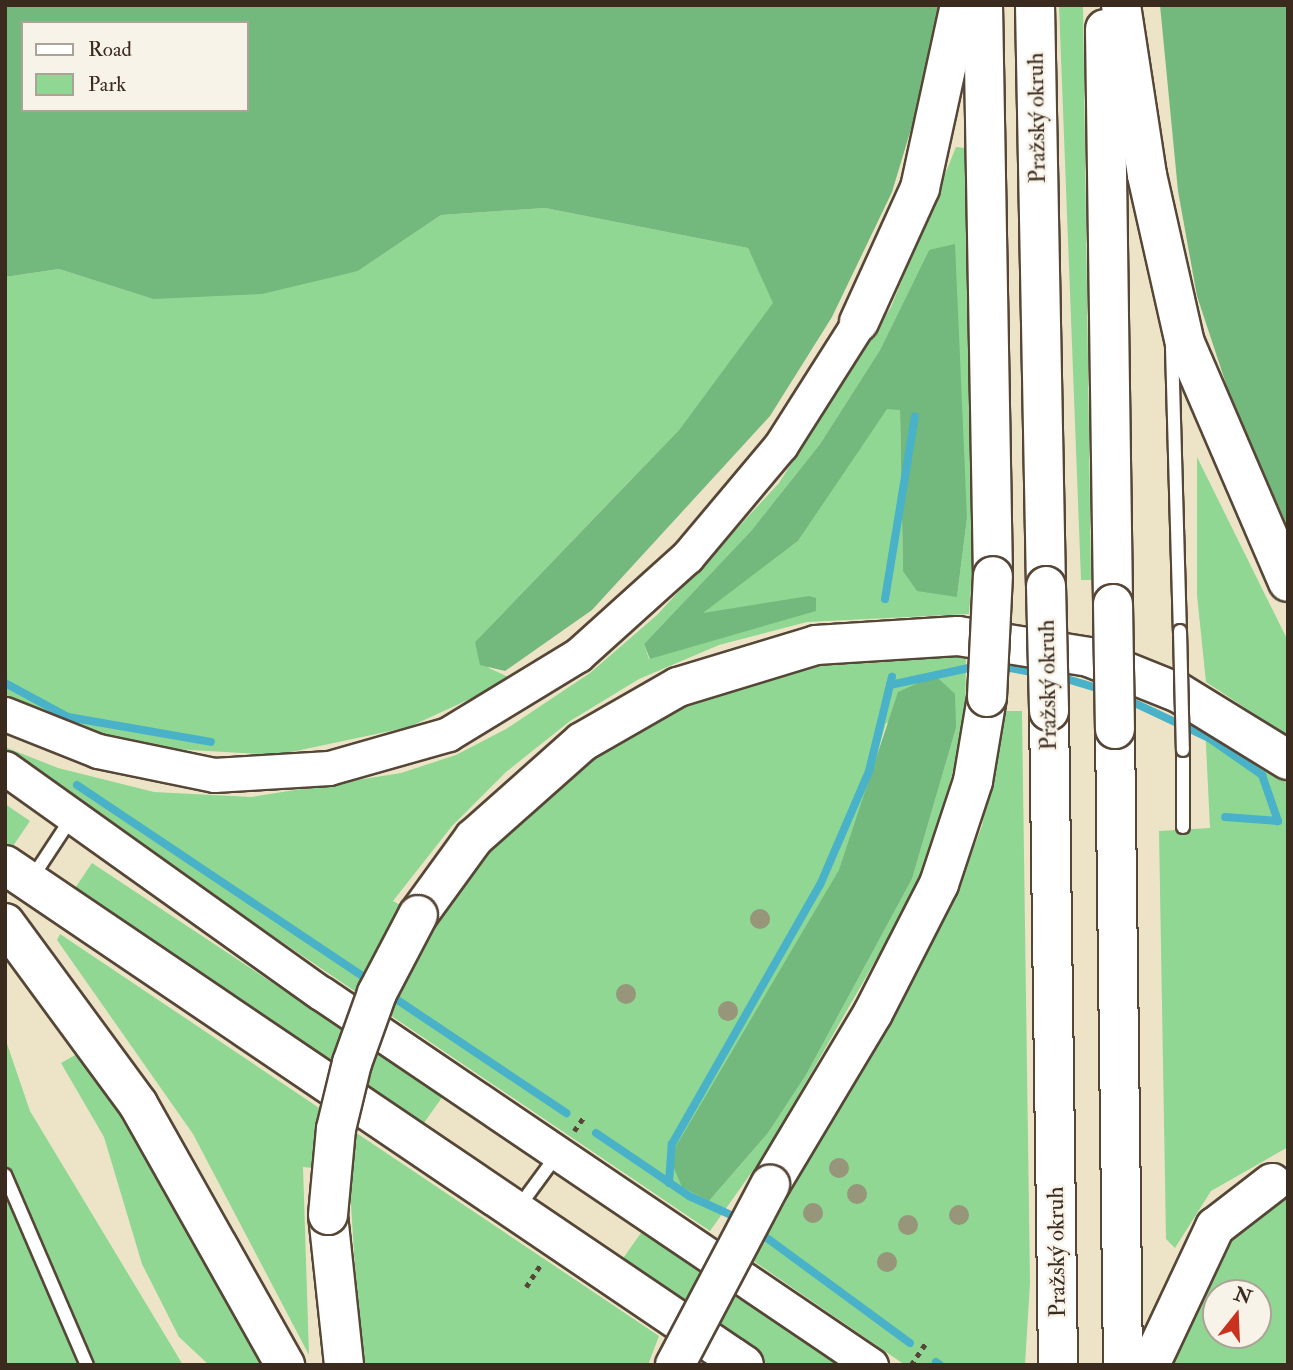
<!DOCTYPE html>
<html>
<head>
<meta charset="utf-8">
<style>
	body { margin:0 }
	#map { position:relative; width:1293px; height:1370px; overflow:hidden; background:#ede4c7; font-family:"IM FELL Double Pica",serif }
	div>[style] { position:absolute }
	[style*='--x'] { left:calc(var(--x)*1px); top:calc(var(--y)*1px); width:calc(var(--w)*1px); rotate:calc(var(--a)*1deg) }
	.green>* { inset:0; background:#8fd792 }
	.forest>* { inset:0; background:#73b87c }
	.stream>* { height:8px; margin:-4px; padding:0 4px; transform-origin:4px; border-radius:4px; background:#49b2c8 }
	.path>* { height:4.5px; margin-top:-2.25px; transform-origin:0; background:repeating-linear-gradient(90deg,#564637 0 5px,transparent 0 10px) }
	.roads { filter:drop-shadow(2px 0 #564637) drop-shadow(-2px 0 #564637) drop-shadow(0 2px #564637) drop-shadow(0 -2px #564637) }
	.lane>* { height:12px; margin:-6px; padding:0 6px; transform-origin:6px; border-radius:6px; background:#fff }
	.secondary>* { height:33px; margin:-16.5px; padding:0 16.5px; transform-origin:16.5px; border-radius:16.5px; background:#fff }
	.highway>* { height:38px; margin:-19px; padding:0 19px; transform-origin:19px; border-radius:19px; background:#fff }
	.bridges { filter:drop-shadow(2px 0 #564637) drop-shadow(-2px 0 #564637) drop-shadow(0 2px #564637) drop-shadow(0 -2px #564637) }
	.lane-bridge>* { height:12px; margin:-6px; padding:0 6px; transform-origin:6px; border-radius:6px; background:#fff }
	.highway-bridge>* { height:38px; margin:-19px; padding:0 19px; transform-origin:19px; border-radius:19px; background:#fff }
	.trees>* { width:20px; height:20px; margin:-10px; border-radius:50%; background:#97957a }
	span { translate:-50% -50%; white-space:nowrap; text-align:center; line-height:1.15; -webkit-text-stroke:5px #f7f3e8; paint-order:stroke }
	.street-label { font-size:23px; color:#3b2a1e }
	.frame { position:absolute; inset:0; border:7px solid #3b2a1e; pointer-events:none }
	.legend { position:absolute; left:21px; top:21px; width:228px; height:91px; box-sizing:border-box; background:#f7f3e8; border:2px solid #aca397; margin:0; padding:9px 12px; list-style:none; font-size:21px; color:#3b2a1e }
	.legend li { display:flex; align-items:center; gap:14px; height:35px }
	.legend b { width:35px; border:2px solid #aca397 }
	.north { position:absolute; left:1202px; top:1279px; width:70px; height:70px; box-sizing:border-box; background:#f7f3e8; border:2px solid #aca397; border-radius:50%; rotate:18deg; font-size:19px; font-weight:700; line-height:28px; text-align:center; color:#3b2a1e }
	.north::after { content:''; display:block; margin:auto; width:24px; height:32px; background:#c8321e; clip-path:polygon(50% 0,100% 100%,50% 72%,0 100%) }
</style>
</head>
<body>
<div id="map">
	<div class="green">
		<i style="clip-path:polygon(1059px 5px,1083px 5px,1091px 580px,1081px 580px)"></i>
		<i style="clip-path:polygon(evenodd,956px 147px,965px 148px,975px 539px,969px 614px,807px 622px,719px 645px,639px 679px,570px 721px,506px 772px,452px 826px,393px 901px,436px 925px,478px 860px,582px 764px,694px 700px,817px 661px,966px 652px,965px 730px,922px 879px,766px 1152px,710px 1231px,5px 755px,5px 747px,58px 768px,154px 792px,251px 797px,401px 773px,456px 755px,506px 729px,590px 673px,657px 615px,779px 483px,891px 307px,956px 147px,929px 250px,967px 518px,957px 597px,903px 571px,900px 409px,886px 409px,798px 541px,701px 614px,817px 610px,649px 659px,644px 644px,751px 531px,820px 444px,880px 350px,929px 250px,956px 147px,886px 723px,956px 728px,912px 879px,806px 1075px,768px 1133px,709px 1201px,856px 830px,886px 723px)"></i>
		<i style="clip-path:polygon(545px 208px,748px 248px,774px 303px,679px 430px,475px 642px,489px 668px,513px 679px,409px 727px,277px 755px,137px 747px,5px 701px,5px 277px,59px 269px,153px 299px,358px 271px,441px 215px)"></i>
		<i style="clip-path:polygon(1197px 457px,1288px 641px,1288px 736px,1206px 682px,1197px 595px)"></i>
		<i style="clip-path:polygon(1003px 711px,1022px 711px,1030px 1283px,1025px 1365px,905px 1365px,752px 1260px,954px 898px,982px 826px)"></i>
		<i style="clip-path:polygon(1205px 725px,1288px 784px,1288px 1147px,1211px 1191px,1175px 1248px,1166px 1239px,1159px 831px,1210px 828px)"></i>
		<i style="clip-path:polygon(5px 804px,30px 821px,9px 852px,5px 850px)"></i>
		<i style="clip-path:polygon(92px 863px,443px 1096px,419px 1130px,71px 894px)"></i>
		<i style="clip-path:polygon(60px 934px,659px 1336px,648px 1365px,361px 1365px,349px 1172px,303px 1167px,309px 1355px,193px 1134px,57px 940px)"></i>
		<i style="clip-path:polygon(5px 1038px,30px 1111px,183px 1365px,5px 1365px)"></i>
		<i style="clip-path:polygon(77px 1054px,123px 1111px,160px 1173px,262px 1365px,209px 1365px,179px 1337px,142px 1264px,104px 1137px,61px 1063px)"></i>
		<i style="clip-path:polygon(evenodd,1288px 1193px,1288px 1365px,1171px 1365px,1174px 1345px,1223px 1240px,1288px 1193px,1216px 1293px,1258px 1293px,1258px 1335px,1216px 1335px,1216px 1293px)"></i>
		<i style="clip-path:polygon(643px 1230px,747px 1300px,840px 1365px,769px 1365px,619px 1264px)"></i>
	</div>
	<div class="forest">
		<i style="clip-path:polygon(evenodd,5px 5px,939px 5px,926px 79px,892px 192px,832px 317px,770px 416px,592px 610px,505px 671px,480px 665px,475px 642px,679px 430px,773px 303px,748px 248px,545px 208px,441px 215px,358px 271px,262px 294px,153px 299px,59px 269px,5px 277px,5px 5px,23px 23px,247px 23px,247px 110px,23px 110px,23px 23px)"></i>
		<i style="clip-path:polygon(1160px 5px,1288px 5px,1288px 527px,1233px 405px,1197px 296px,1178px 191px)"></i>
		<i style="clip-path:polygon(955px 244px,967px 518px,957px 597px,917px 591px,903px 571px,900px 410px,887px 409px,798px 541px,703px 613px,809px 596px,816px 598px,816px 611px,650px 659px,644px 644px,751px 531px,820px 444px,880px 350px,929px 250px)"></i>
		<i style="clip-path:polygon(927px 679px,939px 679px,955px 694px,956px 728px,912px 879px,806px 1075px,768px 1133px,709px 1201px,682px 1187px,673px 1166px,675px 1148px,839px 870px,898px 692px)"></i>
	</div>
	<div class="stream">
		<i style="--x:885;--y:599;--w:185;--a:-80.7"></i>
		<i style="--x:998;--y:666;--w:40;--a:10"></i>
		<i style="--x:1060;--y:677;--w:46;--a:16.5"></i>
		<i style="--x:5;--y:683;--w:72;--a:28.4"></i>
		<i style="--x:68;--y:717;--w:145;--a:9.9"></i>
		<i style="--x:890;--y:685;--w:90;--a:-12.2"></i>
		<i style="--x:1126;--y:699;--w:92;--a:25.2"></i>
		<i style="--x:1209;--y:738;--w:65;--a:34.9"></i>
		<i style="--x:1262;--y:775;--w:49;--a:70.8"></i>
		<i style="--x:1278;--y:821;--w:53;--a:-175.7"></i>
		<i style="--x:77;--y:785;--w:354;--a:33.8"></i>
		<i style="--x:387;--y:993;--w:216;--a:33.8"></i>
		<i style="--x:596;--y:1133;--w:112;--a:34.1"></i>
		<i style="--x:689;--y:1196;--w:56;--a:24.3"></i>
		<i style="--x:669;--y:1183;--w:39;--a:-86"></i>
		<i style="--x:672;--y:1144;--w:298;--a:-60.3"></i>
		<i style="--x:820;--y:885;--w:124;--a:-66.7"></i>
		<i style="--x:869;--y:771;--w:97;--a:-76.3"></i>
		<i style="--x:756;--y:1230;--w:191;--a:36.3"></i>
		<i style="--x:936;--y:1362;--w:5;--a:37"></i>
	</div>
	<div class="path">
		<i style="--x:574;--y:1131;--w:19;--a:-55"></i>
		<i style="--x:526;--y:1287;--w:27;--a:-57"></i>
		<i style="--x:911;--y:1365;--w:27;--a:-56"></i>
	</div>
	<div class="roads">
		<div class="lane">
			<i style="--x:1172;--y:348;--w:283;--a:88.4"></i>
			<i style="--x:1183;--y:750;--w:77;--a:90"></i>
			<i style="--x:32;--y:878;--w:73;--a:-56.7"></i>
			<i style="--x:5;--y:1175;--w:207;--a:66.7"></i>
			<i style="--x:518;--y:1208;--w:66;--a:-53.7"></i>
		</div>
		<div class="secondary">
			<i style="--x:5;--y:714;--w:100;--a:21.7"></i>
			<i style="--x:98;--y:751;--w:118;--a:11.7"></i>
			<i style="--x:214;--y:775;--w:115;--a:-3.5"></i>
			<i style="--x:329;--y:768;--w:124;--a:-15.9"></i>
			<i style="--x:448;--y:734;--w:152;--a:-31.3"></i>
			<i style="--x:578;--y:655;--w:147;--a:-42"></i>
			<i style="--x:687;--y:557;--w:146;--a:-50"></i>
			<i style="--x:781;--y:445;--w:146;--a:-57.6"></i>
			<i style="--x:5;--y:768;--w:388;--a:35.5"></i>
			<i style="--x:321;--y:993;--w:664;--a:34.07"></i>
		</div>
		<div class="highway">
			<i style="--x:983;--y:5;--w:571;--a:89"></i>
			<i style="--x:1035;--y:5;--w:581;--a:88.92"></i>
			<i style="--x:1121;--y:5;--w:172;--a:81.3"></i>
			<i style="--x:1147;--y:175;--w:172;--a:77.3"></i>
			<i style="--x:1185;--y:343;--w:260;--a:66.7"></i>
			<i style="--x:1105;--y:29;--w:575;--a:89.2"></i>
			<i style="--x:859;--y:322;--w:147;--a:-65.5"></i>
			<i style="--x:920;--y:188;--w:187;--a:-77.7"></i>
			<i style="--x:1049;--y:711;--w:654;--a:89.21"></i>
			<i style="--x:1115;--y:729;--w:636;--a:89.28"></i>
			<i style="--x:5;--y:865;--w:892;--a:34.08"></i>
			<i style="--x:418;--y:915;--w:95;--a:-54"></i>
			<i style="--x:474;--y:838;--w:144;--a:-41.6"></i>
			<i style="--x:582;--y:742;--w:111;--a:-29.8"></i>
			<i style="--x:678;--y:687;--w:144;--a:-16.9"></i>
			<i style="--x:816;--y:645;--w:142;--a:-3.6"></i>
			<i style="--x:958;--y:636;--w:133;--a:9.1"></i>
			<i style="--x:1089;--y:657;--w:97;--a:21.8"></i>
			<i style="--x:1179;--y:693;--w:128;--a:31.6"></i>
			<i style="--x:5;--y:923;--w:225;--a:53.7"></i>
			<i style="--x:138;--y:1104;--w:300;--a:60.6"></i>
			<i style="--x:770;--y:1185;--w:200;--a:-59.1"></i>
			<i style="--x:873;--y:1013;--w:145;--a:-62.9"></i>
			<i style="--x:939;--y:884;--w:108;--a:-71.7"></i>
			<i style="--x:973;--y:781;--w:85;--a:-80.5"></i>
			<i style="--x:328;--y:1215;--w:151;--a:83.9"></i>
			<i style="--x:1150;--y:1365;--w:153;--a:-64.8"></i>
			<i style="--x:1215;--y:1227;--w:72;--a:-37.7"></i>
		</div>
	</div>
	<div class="bridges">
		<div class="lane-bridge">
			<i style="--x:1180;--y:631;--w:119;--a:88.6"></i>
		</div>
		<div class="highway-bridge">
			<i style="--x:1046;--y:586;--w:125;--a:88.6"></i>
			<i style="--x:1113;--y:604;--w:125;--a:89.1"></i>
			<i style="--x:987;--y:697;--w:121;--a:-87.2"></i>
			<i style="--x:328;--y:1215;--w:86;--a:-84.7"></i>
			<i style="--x:336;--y:1129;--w:68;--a:-76.4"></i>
			<i style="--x:352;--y:1063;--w:74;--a:-70.3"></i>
			<i style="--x:377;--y:993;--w:88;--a:-62.3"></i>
			<i style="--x:675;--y:1365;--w:204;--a:-62.2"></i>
		</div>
	</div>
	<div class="trees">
		<i style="left:760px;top:919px"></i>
		<i style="left:626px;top:994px"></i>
		<i style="left:728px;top:1011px"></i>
		<i style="left:839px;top:1168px"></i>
		<i style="left:857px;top:1194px"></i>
		<i style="left:813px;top:1213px"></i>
		<i style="left:959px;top:1215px"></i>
		<i style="left:908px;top:1225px"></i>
		<i style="left:887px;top:1262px"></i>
	</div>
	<div class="street-label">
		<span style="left:1037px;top:118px;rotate:-91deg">Pražský okruh</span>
		<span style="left:1048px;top:685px;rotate:-91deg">Pražský okruh</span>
		<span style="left:1057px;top:1252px;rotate:-91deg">Pražský okruh</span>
	</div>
	<div class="frame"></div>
	<ul class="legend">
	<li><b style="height:9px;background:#fff"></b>Road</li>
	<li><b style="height:19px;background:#8fd792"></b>Park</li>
	</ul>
	<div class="north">N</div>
</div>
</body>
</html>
